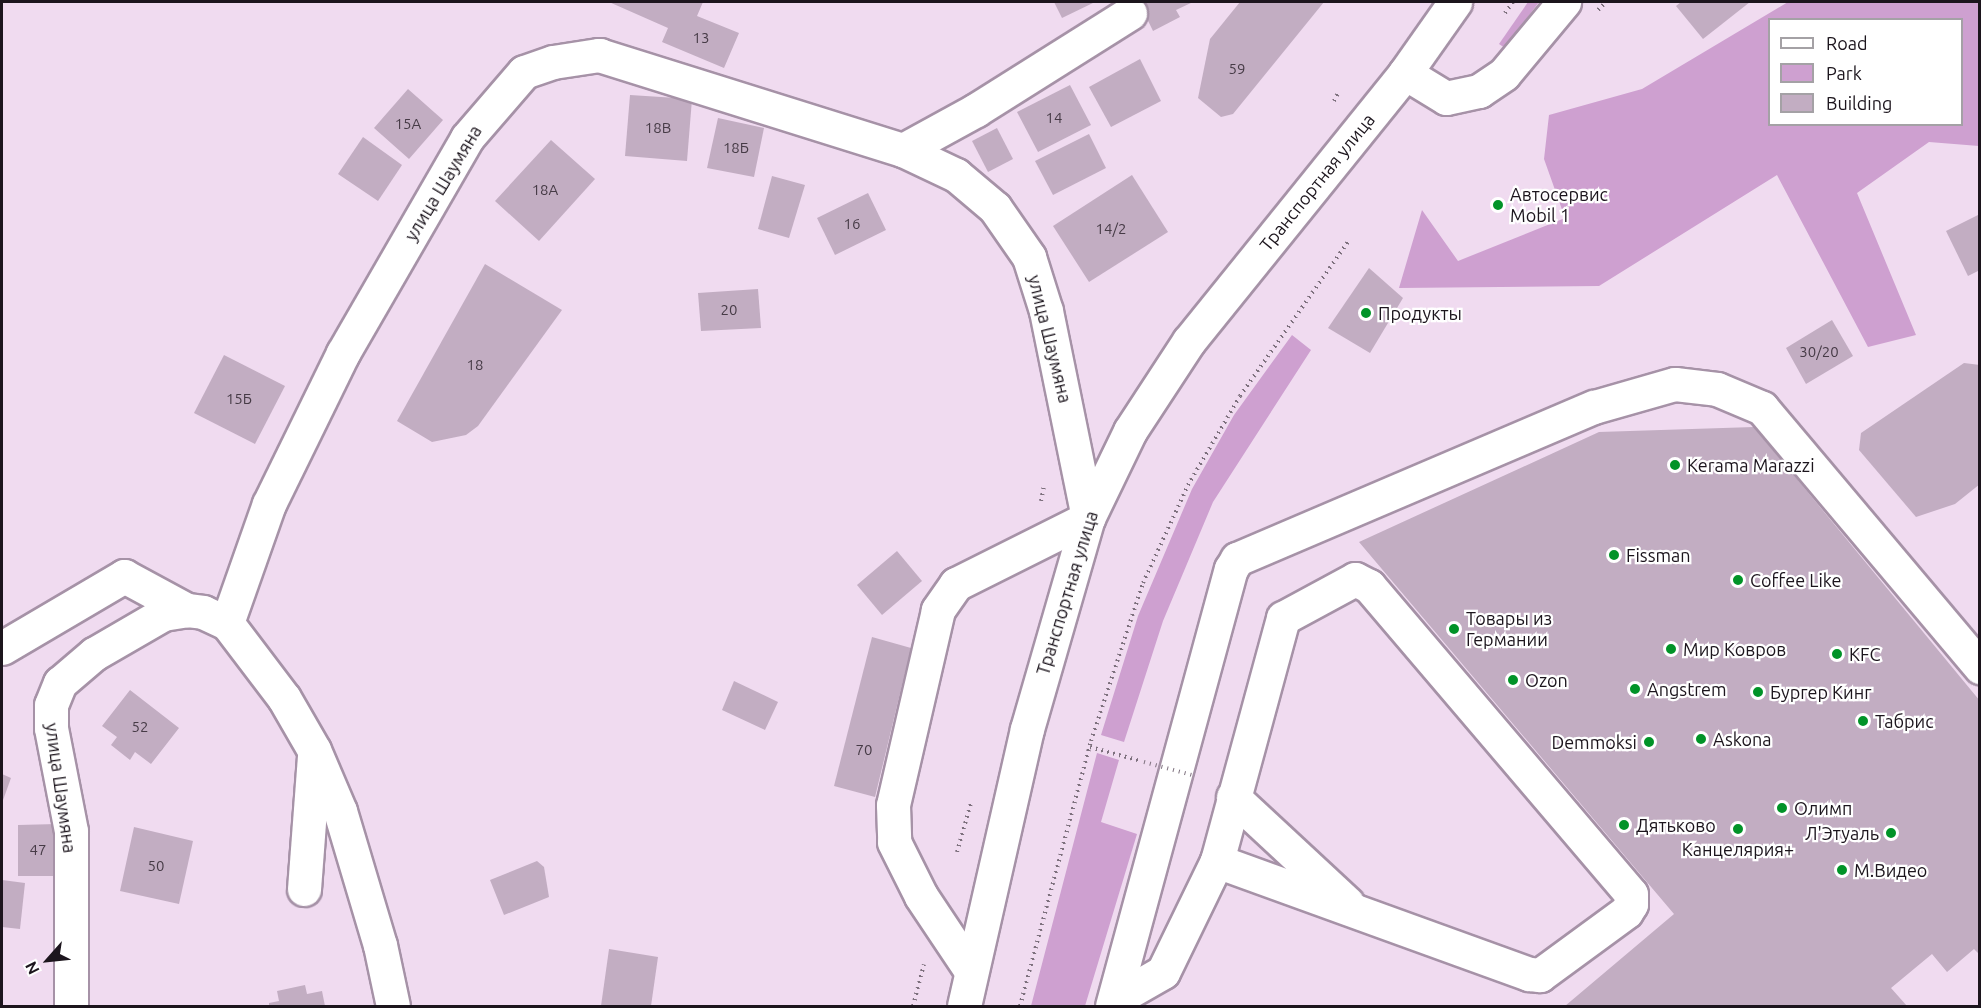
<!DOCTYPE html>
<html>
<head>
<meta charset="utf-8">
<style>
	body { margin:0 }
	#map { position:relative; width:1981px; height:1008px; overflow:hidden; background:#f0dbf0; font-family:Ubuntu,sans-serif }
	div>[style] { position:absolute }
	[style*='--x'] { left:calc(var(--x)*1px); top:calc(var(--y)*1px); width:calc(var(--w)*1px); rotate:calc(var(--a)*1deg) }
	.green>* { inset:0; background:#cea0d0 }
	.building>* { inset:0; background:#c2adc2 }
	.path>* { height:4px; margin-top:-2px; transform-origin:0; background:repeating-linear-gradient(90deg,#7d707d 0 1.5px,transparent 0 6px) }
	.roads { filter:drop-shadow(2px 0 #a692a7) drop-shadow(-2px 0 #a692a7) drop-shadow(0 2px #a692a7) drop-shadow(0 -2px #a692a7) }
	.minor>* { height:33px; margin:-16.5px; padding:0 16.5px; transform-origin:16.5px; border-radius:16.5px; background:#fff }
	.major>* { height:33px; margin:-16.5px; padding:0 16.5px; transform-origin:16.5px; border-radius:16.5px; background:#fff }
	.path-bridge>* { height:4px; margin-top:-2px; transform-origin:0; background:repeating-linear-gradient(90deg,#7d707d 0 1.5px,transparent 0 6px) }
	.dots>* { width:16px; height:16px; translate:-50% -50%; box-sizing:border-box; border:3px solid #fff; border-radius:50% }
	span { translate:-50% -50%; white-space:nowrap; text-align:center; line-height:1.15; -webkit-text-stroke:4.5px #fff; paint-order:stroke }
	.number-label { font-size:15px; color:#463b46 }
	.number-label span { -webkit-text-stroke-width:0 }
	.street-label { font-size:18px; color:#1c151d }
	.poi-label { font-size:18px; color:#1c151d }
	.left { translate:0 -50%; text-align:left }
	.right { translate:-100% -50%; text-align:right }
	.frame { position:absolute; inset:0; border:3px solid #1c151d; pointer-events:none }
	.legend { position:absolute; left:1768px; top:18px; width:195px; height:108px; box-sizing:border-box; background:#fff; border:2px solid #a4a1a5; margin:0; padding:8px 10px; list-style:none; font-size:18px; color:#1c151d }
	.legend li { display:flex; align-items:center; gap:12px; height:30px }
	.legend b { width:30px; border:2px solid #a4a1a5 }
	.north { position:absolute; left:18px; top:930px; width:60px; height:60px; -webkit-text-stroke:4px #fff; paint-order:stroke; rotate:243deg; font-size:16px; font-weight:700; line-height:24px; text-align:center; color:#1c151d }
	.north::after { content:''; display:block; margin:auto; width:21px; height:27px; background:#1c151d; clip-path:polygon(50% 0,100% 100%,50% 72%,0 100%) }
</style>
</head>
<body>
<div id="map">
	<div class="green">
		<i style="clip-path:polygon(1528px 2px,1539px 2px,1505px 48px,1499px 44px)"></i>
		<i style="clip-path:polygon(evenodd,1788px 2px,1979px 2px,1979px 146px,1929px 142px,1857px 193px,1916px 335px,1868px 347px,1777px 175px,1599px 286px,1399px 288px,1422px 210px,1458px 261px,1565px 218px,1544px 159px,1549px 115px,1642px 89px,1788px 2px,1770px 20px,1962px 20px,1962px 124px,1770px 124px,1770px 20px)"></i>
		<i style="clip-path:polygon(1292px 335px,1311px 350px,1213px 502px,1163px 621px,1124px 742px,1101px 735px,1138px 616px,1192px 489px,1234px 415px)"></i>
		<i style="clip-path:polygon(1097px 753px,1119px 760px,1101px 822px,1137px 834px,1085px 1006px,1031px 1006px)"></i>
	</div>
	<div class="building">
		<i style="clip-path:polygon(609px 2px,703px 2px,697px 16px,739px 33px,724px 68px,662px 42px,668px 28px)"></i>
		<i style="clip-path:polygon(1054px 2px,1095px 2px,1062px 18px)"></i>
		<i style="clip-path:polygon(1139px 2px,1193px 2px,1176px 10px,1180px 17px,1153px 31px)"></i>
		<i style="clip-path:polygon(1240px 2px,1324px 2px,1233px 114px,1221px 117px,1198px 98px,1210px 39px)"></i>
		<i style="clip-path:polygon(1681px 2px,1750px 2px,1703px 39px,1676px 6px)"></i>
		<i style="clip-path:polygon(1140px 59px,1161px 101px,1111px 127px,1089px 87px)"></i>
		<i style="clip-path:polygon(1070px 85px,1091px 125px,1038px 152px,1017px 112px)"></i>
		<i style="clip-path:polygon(408px 89px,443px 120px,409px 159px,374px 128px)"></i>
		<i style="clip-path:polygon(630px 95px,692px 99px,687px 161px,625px 156px)"></i>
		<i style="clip-path:polygon(718px 118px,764px 128px,754px 177px,707px 168px)"></i>
		<i style="clip-path:polygon(997px 128px,1013px 159px,988px 172px,972px 141px)"></i>
		<i style="clip-path:polygon(1089px 134px,1106px 168px,1053px 195px,1035px 161px)"></i>
		<i style="clip-path:polygon(363px 137px,402px 165px,378px 201px,338px 174px)"></i>
		<i style="clip-path:polygon(551px 140px,595px 179px,539px 241px,495px 201px)"></i>
		<i style="clip-path:polygon(1132px 175px,1168px 232px,1089px 282px,1053px 226px)"></i>
		<i style="clip-path:polygon(772px 176px,805px 185px,789px 238px,758px 229px)"></i>
		<i style="clip-path:polygon(868px 193px,886px 230px,835px 255px,817px 218px)"></i>
		<i style="clip-path:polygon(1980px 214px,1980px 270px,1968px 276px,1946px 231px)"></i>
		<i style="clip-path:polygon(485px 264px,562px 310px,478px 426px,466px 435px,432px 442px,397px 421px)"></i>
		<i style="clip-path:polygon(1369px 268px,1403px 298px,1370px 353px,1328px 328px)"></i>
		<i style="clip-path:polygon(758px 289px,761px 328px,701px 331px,698px 293px)"></i>
		<i style="clip-path:polygon(1832px 320px,1853px 356px,1806px 384px,1786px 348px)"></i>
		<i style="clip-path:polygon(224px 355px,285px 386px,255px 444px,194px 413px)"></i>
		<i style="clip-path:polygon(1964px 363px,1980px 365px,1980px 484px,1955px 504px,1916px 517px,1859px 450px,1861px 433px)"></i>
		<i style="clip-path:polygon(1754px 427px,1980px 701px,1980px 955px,1974px 949px,1947px 972px,1932px 954px,1891px 988px,1907px 1006px,1565px 1006px,1674px 914px,1359px 542px,1599px 432px)"></i>
		<i style="clip-path:polygon(897px 551px,922px 581px,882px 615px,857px 585px)"></i>
		<i style="clip-path:polygon(872px 637px,911px 648px,875px 797px,834px 786px)"></i>
		<i style="clip-path:polygon(734px 681px,778px 702px,765px 730px,722px 710px)"></i>
		<i style="clip-path:polygon(130px 690px,179px 728px,151px 764px,135px 752px,130px 760px,111px 745px,117px 737px,102px 726px)"></i>
		<i style="clip-path:polygon(2px 774px,11px 778px,2px 803px)"></i>
		<i style="clip-path:polygon(57px 824px,58px 876px,18px 876px,18px 825px)"></i>
		<i style="clip-path:polygon(134px 827px,193px 841px,179px 904px,120px 891px)"></i>
		<i style="clip-path:polygon(537px 861px,544px 867px,549px 897px,504px 915px,490px 880px)"></i>
		<i style="clip-path:polygon(2px 880px,25px 883px,20px 929px,2px 927px)"></i>
		<i style="clip-path:polygon(609px 949px,658px 957px,651px 1006px,601px 1006px)"></i>
		<i style="clip-path:polygon(305px 985px,307px 994px,322px 991px,325px 1006px,269px 1006px,269px 1003px,279px 1001px,277px 991px)"></i>
	</div>
	<div class="path">
		<i style="--x:1598;--y:10;--w:11;--a:-45"></i>
		<i style="--x:1505;--y:13;--w:14;--a:-54"></i>
		<i style="--x:1334;--y:101;--w:11;--a:-63"></i>
		<i style="--x:1041;--y:501;--w:16;--a:-79"></i>
		<i style="--x:1090;--y:747;--w:53;--a:15.4"></i>
		<i style="--x:957;--y:852;--w:51;--a:-74.1"></i>
		<i style="--x:913;--y:1006;--w:43;--a:-75.3"></i>
		<i style="--x:1020;--y:1006;--w:274;--a:-75"></i>
		<i style="--x:1091;--y:741;--w:166;--a:-71.8"></i>
		<i style="--x:1143;--y:583;--w:108;--a:-65.3"></i>
		<i style="--x:1188;--y:485;--w:103;--a:-59.7"></i>
		<i style="--x:1240;--y:396;--w:188;--a:-55"></i>
	</div>
	<div class="roads">
		<div class="minor">
			<i style="--x:1405;--y:73;--w:48;--a:31.4"></i>
			<i style="--x:1446;--y:98;--w:34;--a:-12"></i>
			<i style="--x:1479;--y:91;--w:30;--a:-34"></i>
			<i style="--x:1504;--y:74;--w:94;--a:-50.2"></i>
			<i style="--x:903;--y:150;--w:83;--a:-28.7"></i>
			<i style="--x:976;--y:110;--w:182;--a:-32.2"></i>
			<i style="--x:227;--y:623;--w:126;--a:-70.6"></i>
			<i style="--x:269;--y:504;--w:168;--a:-63.9"></i>
			<i style="--x:343;--y:353;--w:248;--a:-60"></i>
			<i style="--x:467;--y:138;--w:87;--a:-49.2"></i>
			<i style="--x:524;--y:72;--w:31;--a:-19"></i>
			<i style="--x:553;--y:62;--w:47;--a:-8.7"></i>
			<i style="--x:599;--y:55;--w:318;--a:17.4"></i>
			<i style="--x:903;--y:150;--w:59;--a:25.3"></i>
			<i style="--x:956;--y:175;--w:51;--a:40.2"></i>
			<i style="--x:995;--y:208;--w:60;--a:55.2"></i>
			<i style="--x:1029;--y:257;--w:57;--a:72.5"></i>
			<i style="--x:1046;--y:311;--w:211;--a:78.5"></i>
			<i style="--x:1088;--y:518;--w:148;--a:153.4"></i>
			<i style="--x:956;--y:584;--w:32;--a:125"></i>
			<i style="--x:938;--y:610;--w:200;--a:103"></i>
			<i style="--x:893;--y:805;--w:37;--a:88"></i>
			<i style="--x:894;--y:842;--w:60;--a:63.4"></i>
			<i style="--x:921;--y:896;--w:90;--a:56.3"></i>
			<i style="--x:2;--y:648;--w:142;--a:-30.5"></i>
			<i style="--x:124;--y:576;--w:72;--a:28.4"></i>
			<i style="--x:1233;--y:797;--w:156;--a:42.9"></i>
			<i style="--x:304;--y:889;--w:134;--a:-85.7"></i>
			<i style="--x:1116;--y:999;--w:54;--a:-29.9"></i>
			<i style="--x:1163;--y:972;--w:123;--a:-64.1"></i>
			<i style="--x:1217;--y:861;--w:252;--a:-74.8"></i>
			<i style="--x:1283;--y:618;--w:82;--a:-28.4"></i>
			<i style="--x:1355;--y:579;--w:16;--a:27"></i>
			<i style="--x:1369;--y:586;--w:404;--a:49.6"></i>
			<i style="--x:1631;--y:894;--w:10;--a:90"></i>
			<i style="--x:1631;--y:904;--w:9;--a:122"></i>
			<i style="--x:1626;--y:912;--w:107;--a:143.8"></i>
			<i style="--x:1540;--y:975;--w:11;--a:-175"></i>
			<i style="--x:1529;--y:974;--w:332;--a:-160.1"></i>
			<i style="--x:71;--y:1006;--w:175;--a:-90"></i>
			<i style="--x:71;--y:831;--w:105;--a:-101"></i>
			<i style="--x:51;--y:728;--w:23;--a:-90"></i>
			<i style="--x:51;--y:705;--w:24;--a:-68"></i>
			<i style="--x:60;--y:683;--w:45;--a:-40.5"></i>
			<i style="--x:94;--y:654;--w:80;--a:-30.1"></i>
			<i style="--x:163;--y:614;--w:24;--a:-9"></i>
			<i style="--x:187;--y:610;--w:16;--a:7"></i>
			<i style="--x:203;--y:612;--w:26;--a:25"></i>
			<i style="--x:227;--y:623;--w:94;--a:52.8"></i>
			<i style="--x:284;--y:698;--w:60;--a:60"></i>
			<i style="--x:314;--y:750;--w:66;--a:66.9"></i>
			<i style="--x:340;--y:811;--w:140;--a:73.4"></i>
			<i style="--x:380;--y:945;--w:62;--a:78"></i>
			<i style="--x:1112;--y:1006;--w:453;--a:-74.8"></i>
			<i style="--x:1231;--y:569;--w:12;--a:-59"></i>
			<i style="--x:1237;--y:559;--w:388;--a:-23.1"></i>
			<i style="--x:1594;--y:407;--w:84;--a:-15.9"></i>
			<i style="--x:1675;--y:384;--w:42;--a:6.8"></i>
			<i style="--x:1717;--y:389;--w:49;--a:22.9"></i>
			<i style="--x:1762;--y:408;--w:339;--a:49.9"></i>
		</div>
		<div class="major">
			<i style="--x:964;--y:1006;--w:284;--a:-77.2"></i>
			<i style="--x:1027;--y:729;--w:220;--a:-73.9"></i>
			<i style="--x:1088;--y:518;--w:97;--a:-64.2"></i>
			<i style="--x:1130;--y:431;--w:108;--a:-56.8"></i>
			<i style="--x:1189;--y:341;--w:344;--a:-51.1"></i>
			<i style="--x:1405;--y:73;--w:87;--a:-54.8"></i>
		</div>
	</div>
	<div class="path-bridge">
		<i style="--x:1144;--y:762;--w:54;--a:15.1"></i>
	</div>
	<div class="dots">
		<i style="left:1498px;top:205px;background:#019328"></i>
		<i style="left:1366px;top:313px;background:#019328"></i>
		<i style="left:1675px;top:465px;background:#019328"></i>
		<i style="left:1614px;top:555px;background:#019328"></i>
		<i style="left:1738px;top:580px;background:#019328"></i>
		<i style="left:1454px;top:629px;background:#019328"></i>
		<i style="left:1671px;top:649px;background:#019328"></i>
		<i style="left:1837px;top:654px;background:#019328"></i>
		<i style="left:1513px;top:680px;background:#019328"></i>
		<i style="left:1635px;top:689px;background:#019328"></i>
		<i style="left:1758px;top:692px;background:#019328"></i>
		<i style="left:1863px;top:721px;background:#019328"></i>
		<i style="left:1701px;top:739px;background:#019328"></i>
		<i style="left:1649px;top:742px;background:#019328"></i>
		<i style="left:1782px;top:808px;background:#019328"></i>
		<i style="left:1624px;top:825px;background:#019328"></i>
		<i style="left:1738px;top:829px;background:#019328"></i>
		<i style="left:1891px;top:833px;background:#019328"></i>
		<i style="left:1842px;top:870px;background:#019328"></i>
	</div>
	<div class="number-label">
		<span style="left:701px;top:38px">13</span>
		<span style="left:1237px;top:69px">59</span>
		<span style="left:1054px;top:118px">14</span>
		<span style="left:408px;top:124px">15А</span>
		<span style="left:658px;top:128px">18В</span>
		<span style="left:736px;top:148px">18Б</span>
		<span style="left:545px;top:190px">18А</span>
		<span style="left:852px;top:224px">16</span>
		<span style="left:1111px;top:229px">14/2</span>
		<span style="left:729px;top:310px">20</span>
		<span style="left:1819px;top:352px">30/20</span>
		<span style="left:475px;top:365px">18</span>
		<span style="left:239px;top:399px">15Б</span>
		<span style="left:140px;top:727px">52</span>
		<span style="left:864px;top:750px">70</span>
		<span style="left:38px;top:850px">47</span>
		<span style="left:156px;top:866px">50</span>
	</div>
	<div class="street-label">
		<span style="left:1317px;top:182px;rotate:-51deg">Транспортная улица</span>
		<span style="left:443px;top:183px;rotate:-59deg">улица Шаумяна</span>
		<span style="left:1050px;top:339px;rotate:76deg">улица Шаумяна</span>
		<span style="left:1067px;top:593px;rotate:-73deg">Транспортная улица</span>
		<span style="left:61px;top:788px;rotate:82deg">улица Шаумяна</span>
	</div>
	<div class="poi-label">
		<span class="left" style="left:1510px;top:205px">Автосервис<br>Mobil 1</span>
		<span class="left" style="left:1378px;top:313px">Продукты</span>
		<span class="left" style="left:1687px;top:465px">Kerama Marazzi</span>
		<span class="left" style="left:1626px;top:555px">Fissman</span>
		<span class="left" style="left:1750px;top:580px">Coffee Like</span>
		<span class="left" style="left:1466px;top:629px">Товары из<br>Германии</span>
		<span class="left" style="left:1683px;top:649px">Мир Ковров</span>
		<span class="left" style="left:1849px;top:654px">KFC</span>
		<span class="left" style="left:1525px;top:680px">Ozon</span>
		<span class="left" style="left:1647px;top:689px">Angstrem</span>
		<span class="left" style="left:1770px;top:692px">Бургер Кинг</span>
		<span class="left" style="left:1875px;top:721px">Табрис</span>
		<span class="left" style="left:1713px;top:739px">Askona</span>
		<span class="right" style="left:1637px;top:742px">Demmoksi</span>
		<span class="left" style="left:1794px;top:808px">Олимп</span>
		<span class="left" style="left:1636px;top:825px">Дятьково</span>
		<span class="right" style="left:1879px;top:833px">Л'Этуаль</span>
		<span style="left:1738px;top:849px">Канцелярия+</span>
		<span class="left" style="left:1854px;top:870px">М.Видео</span>
	</div>
	<div class="frame"></div>
	<ul class="legend">
	<li><b style="height:8px;background:#fff"></b>Road</li>
	<li><b style="height:16px;background:#cea0d0"></b>Park</li>
	<li><b style="height:16px;background:#c2adc2"></b>Building</li>
	</ul>
	<div class="north">N</div>
</div>
</body>
</html>
